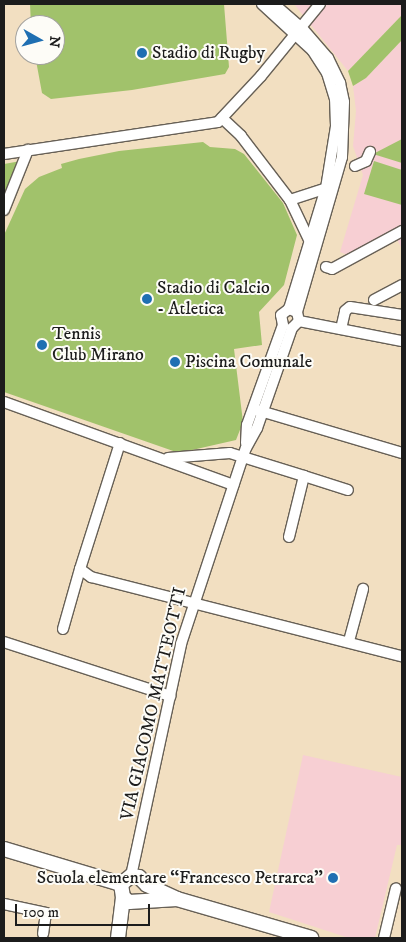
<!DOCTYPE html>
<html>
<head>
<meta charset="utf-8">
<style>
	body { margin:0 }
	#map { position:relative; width:406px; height:942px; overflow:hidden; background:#f2dfc1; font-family:"IM FELL DW Pica",serif }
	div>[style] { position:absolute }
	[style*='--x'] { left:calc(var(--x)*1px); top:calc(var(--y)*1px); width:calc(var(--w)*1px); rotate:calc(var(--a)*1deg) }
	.built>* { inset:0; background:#f7cfd3 }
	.green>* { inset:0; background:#a1c26b }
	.roads { filter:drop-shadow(1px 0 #676056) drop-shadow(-1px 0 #676056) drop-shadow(0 1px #676056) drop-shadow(0 -1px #676056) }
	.street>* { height:10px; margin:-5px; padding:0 5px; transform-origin:5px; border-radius:5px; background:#fff }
	.secondary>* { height:14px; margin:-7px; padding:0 7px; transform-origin:7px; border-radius:7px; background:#fff }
	.dots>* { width:14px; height:14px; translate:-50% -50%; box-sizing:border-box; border:2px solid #fdfcf7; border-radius:50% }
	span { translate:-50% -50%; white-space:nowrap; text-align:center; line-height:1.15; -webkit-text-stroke:4px #fdfcf7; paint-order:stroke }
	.poi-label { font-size:18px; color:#1c1c1c }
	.left { translate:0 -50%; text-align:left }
	.right { translate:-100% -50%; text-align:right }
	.street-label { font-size:18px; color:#1c1c1c }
	.frame { position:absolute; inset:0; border:5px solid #1c1c1c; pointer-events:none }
	.north { position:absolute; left:15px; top:15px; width:50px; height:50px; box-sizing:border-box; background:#fdfcf7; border:1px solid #a3a29f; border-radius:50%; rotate:97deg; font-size:14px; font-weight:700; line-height:20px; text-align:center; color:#1c1c1c }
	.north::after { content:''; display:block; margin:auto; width:18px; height:22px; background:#1f6fb2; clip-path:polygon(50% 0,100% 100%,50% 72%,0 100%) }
	.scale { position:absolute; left:15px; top:904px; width:135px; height:22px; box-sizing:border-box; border:2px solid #1c1c1c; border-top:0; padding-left:6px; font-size:15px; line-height:18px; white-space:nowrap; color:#1c1c1c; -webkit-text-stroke:4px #fdfcf7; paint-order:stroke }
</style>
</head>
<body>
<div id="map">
	<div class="built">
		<i style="clip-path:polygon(294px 4px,402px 4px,402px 15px,348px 71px)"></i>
		<i style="clip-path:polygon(402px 40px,402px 249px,393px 232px,350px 256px,340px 252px,363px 175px,353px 146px,356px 111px,353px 86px,366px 78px)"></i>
		<i style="clip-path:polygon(303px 755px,402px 777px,402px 845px,397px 845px,375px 938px,349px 938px,269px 912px)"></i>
	</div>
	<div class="green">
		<i style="clip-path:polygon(30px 4px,224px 4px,229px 67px,225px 74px,132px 90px,51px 99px,42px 93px,35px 55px,55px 55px,55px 25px,31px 25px)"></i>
		<i style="clip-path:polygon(402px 15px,402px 40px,366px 78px,353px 86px,348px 71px)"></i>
		<i style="clip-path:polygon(402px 139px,402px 163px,373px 154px)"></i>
		<i style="clip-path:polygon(203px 142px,210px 147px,235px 149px,244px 154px,283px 203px,297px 235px,284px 285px,259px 312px,262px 345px,234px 349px,243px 422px,236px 440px,179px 453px,4px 392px,4px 235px,25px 189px,39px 177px,62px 168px,61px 164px,79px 159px,119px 151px)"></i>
		<i style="clip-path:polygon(21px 161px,4px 205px,4px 164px)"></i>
		<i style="clip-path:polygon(374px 161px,402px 170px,402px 205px,364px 194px)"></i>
	</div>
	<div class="roads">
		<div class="street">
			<i style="--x:274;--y:4;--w:37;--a:41"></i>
			<i style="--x:302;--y:28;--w:40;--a:49"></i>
			<i style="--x:328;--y:58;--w:28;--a:64"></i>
			<i style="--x:340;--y:83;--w:19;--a:78"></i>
			<i style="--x:344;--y:102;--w:55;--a:92.1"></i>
			<i style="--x:342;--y:157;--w:161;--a:106.2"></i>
			<i style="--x:222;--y:118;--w:26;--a:43"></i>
			<i style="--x:241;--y:136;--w:81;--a:52.6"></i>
			<i style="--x:290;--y:200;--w:47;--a:64.5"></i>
			<i style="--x:4;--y:154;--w:216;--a:-8.5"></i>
			<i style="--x:218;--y:122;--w:63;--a:-46.9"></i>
			<i style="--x:261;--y:76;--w:93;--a:-50.7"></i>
			<i style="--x:355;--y:166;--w:12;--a:-24"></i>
			<i style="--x:366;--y:161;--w:10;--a:-66"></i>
			<i style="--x:290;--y:200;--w:38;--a:-18"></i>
			<i style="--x:4;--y:210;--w:65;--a:-68.2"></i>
			<i style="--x:326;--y:267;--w:6;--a:18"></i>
			<i style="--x:332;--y:269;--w:80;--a:-28.5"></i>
			<i style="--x:374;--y:300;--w:32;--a:-28"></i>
			<i style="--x:299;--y:321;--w:105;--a:11"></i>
			<i style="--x:341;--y:329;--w:18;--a:-77"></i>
			<i style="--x:345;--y:311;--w:6;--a:-39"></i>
			<i style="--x:350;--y:307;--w:53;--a:8.7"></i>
			<i style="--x:4;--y:402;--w:244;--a:19.9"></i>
			<i style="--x:257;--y:410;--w:151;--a:16.5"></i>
			<i style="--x:120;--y:443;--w:132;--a:107.6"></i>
			<i style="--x:80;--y:569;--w:14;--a:36"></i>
			<i style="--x:91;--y:577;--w:321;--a:14.3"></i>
			<i style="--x:246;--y:443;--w:18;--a:-87"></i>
			<i style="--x:247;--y:425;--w:106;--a:-70.2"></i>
			<i style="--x:283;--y:325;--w:10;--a:-101"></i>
			<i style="--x:281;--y:315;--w:10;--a:-37"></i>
			<i style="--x:289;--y:309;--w:127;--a:-73"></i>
			<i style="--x:326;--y:188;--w:63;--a:-80.8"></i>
			<i style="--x:336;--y:126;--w:27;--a:-92"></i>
			<i style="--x:335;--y:99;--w:27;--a:-107"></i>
			<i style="--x:327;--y:73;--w:27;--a:-123"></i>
			<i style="--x:312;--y:50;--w:68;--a:-137.4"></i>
			<i style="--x:168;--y:458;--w:62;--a:-4.6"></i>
			<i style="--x:230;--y:453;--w:77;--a:17.3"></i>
			<i style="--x:289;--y:537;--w:63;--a:-76.2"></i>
			<i style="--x:304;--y:476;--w:46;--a:17.7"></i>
			<i style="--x:63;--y:629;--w:62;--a:-74.2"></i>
			<i style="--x:349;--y:641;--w:54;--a:-74.9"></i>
			<i style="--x:4;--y:642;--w:175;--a:18"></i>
			<i style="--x:131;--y:876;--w:237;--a:-77.8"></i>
			<i style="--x:181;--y:644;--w:206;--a:-71.7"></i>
			<i style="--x:246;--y:448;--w:23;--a:-61"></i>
			<i style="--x:257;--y:428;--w:106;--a:-70.7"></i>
			<i style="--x:292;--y:328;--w:10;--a:-45"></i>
			<i style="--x:299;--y:321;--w:9;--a:-103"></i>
			<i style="--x:297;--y:312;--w:9;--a:-159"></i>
			<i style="--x:4;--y:904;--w:43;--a:12.1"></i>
			<i style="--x:46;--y:913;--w:21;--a:98"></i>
			<i style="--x:384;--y:938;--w:51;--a:-76.5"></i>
		</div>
		<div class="secondary">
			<i style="--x:4;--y:849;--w:122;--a:16.7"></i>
			<i style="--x:177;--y:899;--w:48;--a:176.4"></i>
			<i style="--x:129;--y:902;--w:8;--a:-140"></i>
			<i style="--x:123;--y:897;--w:13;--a:-99"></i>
			<i style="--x:121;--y:884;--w:13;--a:-39"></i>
			<i style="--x:131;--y:876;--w:8;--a:7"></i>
			<i style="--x:139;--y:877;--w:11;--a:45"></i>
			<i style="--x:147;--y:885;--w:33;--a:25"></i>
			<i style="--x:177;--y:899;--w:140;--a:16.2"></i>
			<i style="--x:118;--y:938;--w:41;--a:-83"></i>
		</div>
	</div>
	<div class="dots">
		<i style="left:142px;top:53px;background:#1f6fb2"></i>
		<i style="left:147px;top:299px;background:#1f6fb2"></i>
		<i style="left:42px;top:345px;background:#1f6fb2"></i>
		<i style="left:175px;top:362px;background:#1f6fb2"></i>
		<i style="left:333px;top:878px;background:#1f6fb2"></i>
	</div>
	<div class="poi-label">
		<span class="left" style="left:152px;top:53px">Stadio di Rugby</span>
		<span class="left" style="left:157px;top:299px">Stadio di Calcio<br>- Atletica</span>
		<span class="left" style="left:52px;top:345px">Tennis<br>Club Mirano</span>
		<span class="left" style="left:185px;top:362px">Piscina Comunale</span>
		<span class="right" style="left:323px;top:878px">Scuola elementare “Francesco Petrarca”</span>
	</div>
	<div class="street-label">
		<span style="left:154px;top:704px;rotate:-77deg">VIA GIACOMO MATTEOTTI</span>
	</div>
	<div class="frame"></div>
	<div class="north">N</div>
	<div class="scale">100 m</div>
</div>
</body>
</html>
